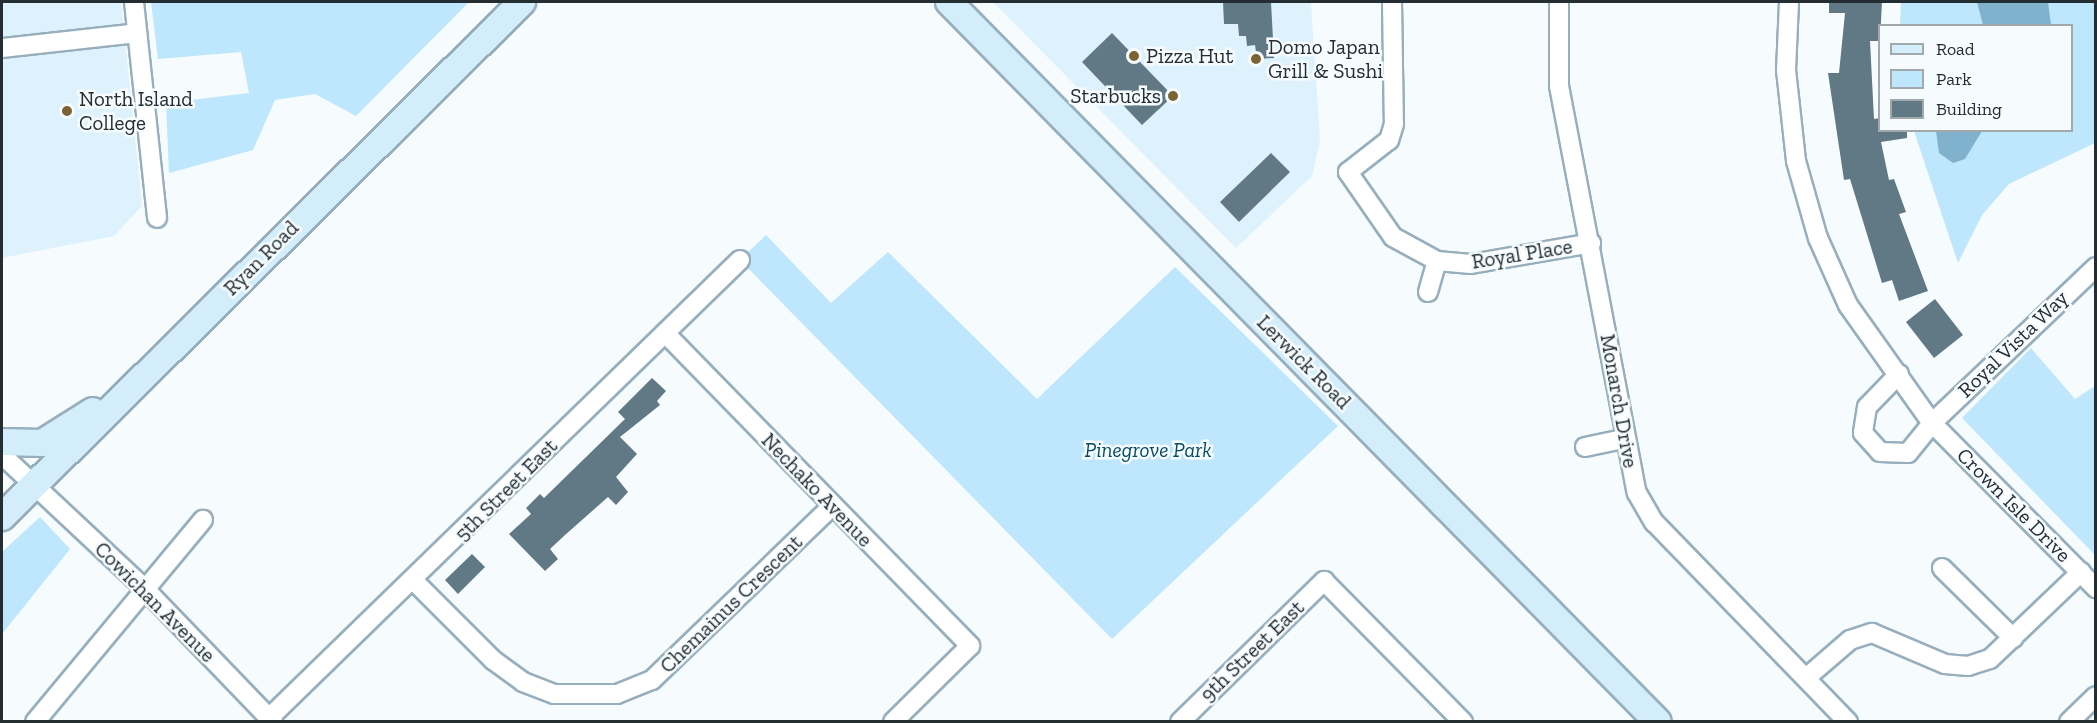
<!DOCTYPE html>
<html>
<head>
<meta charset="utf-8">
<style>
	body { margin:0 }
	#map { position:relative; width:2097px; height:723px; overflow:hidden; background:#f6fbfe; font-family:"Zilla Slab",serif }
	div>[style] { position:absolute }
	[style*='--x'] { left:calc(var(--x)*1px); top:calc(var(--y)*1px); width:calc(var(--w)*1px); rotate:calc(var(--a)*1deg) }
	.built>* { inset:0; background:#def2fd }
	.green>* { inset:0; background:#bee6fc }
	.water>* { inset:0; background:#80b2cd }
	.building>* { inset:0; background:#617885 }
	.roads { filter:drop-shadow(2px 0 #97afbd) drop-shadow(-2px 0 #97afbd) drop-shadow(0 2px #97afbd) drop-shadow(0 -2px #97afbd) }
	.minor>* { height:18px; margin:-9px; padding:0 9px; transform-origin:9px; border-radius:9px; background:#fff }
	.secondary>* { height:26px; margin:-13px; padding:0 13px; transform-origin:13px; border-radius:13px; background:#d3eefa }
	.dots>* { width:16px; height:16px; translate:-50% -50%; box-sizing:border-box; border:3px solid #f6fbfe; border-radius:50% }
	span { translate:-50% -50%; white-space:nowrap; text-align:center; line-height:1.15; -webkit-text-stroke:5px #f6fbfe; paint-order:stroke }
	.poi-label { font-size:21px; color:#232d32 }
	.left { translate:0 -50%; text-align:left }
	.right { translate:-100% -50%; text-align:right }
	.street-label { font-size:21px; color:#232d32 }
	.park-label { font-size:21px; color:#054b66; font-style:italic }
	.frame { position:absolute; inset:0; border:3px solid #232d32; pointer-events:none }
	.legend { position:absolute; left:1878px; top:24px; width:195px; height:108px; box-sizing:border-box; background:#f6fbfe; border:2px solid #a2a9ac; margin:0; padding:8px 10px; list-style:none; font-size:18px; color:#232d32 }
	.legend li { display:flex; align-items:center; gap:12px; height:30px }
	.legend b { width:30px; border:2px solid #a2a9ac }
</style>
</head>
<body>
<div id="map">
	<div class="built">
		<i style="clip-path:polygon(2px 2px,121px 2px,142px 206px,114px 236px,2px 258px)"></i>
		<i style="clip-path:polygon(993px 2px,1311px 2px,1320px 141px,1312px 176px,1236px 248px)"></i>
	</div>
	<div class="green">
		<i style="clip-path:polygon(151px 2px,469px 2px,356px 116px,315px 94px,275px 100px,253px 150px,169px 173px,166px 103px,249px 93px,241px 52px,158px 59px)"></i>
		<i style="clip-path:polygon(1901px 2px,2095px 2px,2095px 143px,2009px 184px,1982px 215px,1958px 263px,1914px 131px,2072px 130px,2072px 26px,1900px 26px)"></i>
		<i style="clip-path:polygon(766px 235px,831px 303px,888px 252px,1037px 399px,1175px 267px,1338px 426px,1112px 639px,740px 260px)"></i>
		<i style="clip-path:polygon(2031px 348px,2075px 399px,2095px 386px,2095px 555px,1962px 418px)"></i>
		<i style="clip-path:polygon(40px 517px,70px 549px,2px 634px,2px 552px)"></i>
	</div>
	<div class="water">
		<i style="clip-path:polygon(1977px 2px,2048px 2px,2051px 25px,1983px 25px)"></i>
		<i style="clip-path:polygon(1936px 131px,1936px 130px,1982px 131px,1965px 159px,1953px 163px,1939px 153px)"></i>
	</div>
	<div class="building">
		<i style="clip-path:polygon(1223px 2px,1271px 2px,1274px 58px,1257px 59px,1255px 45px,1247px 46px,1246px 36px,1239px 36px,1238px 24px,1224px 24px)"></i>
		<i style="clip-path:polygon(1829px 2px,1882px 2px,1880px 41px,1870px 41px,1874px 119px,1880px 118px,1880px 130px,1907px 130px,1907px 138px,1881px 142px,1889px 180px,1894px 179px,1906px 212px,1899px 214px,1928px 291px,1899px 301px,1892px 280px,1882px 283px,1850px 179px,1844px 180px,1828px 73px,1839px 73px,1845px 13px,1829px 13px)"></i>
		<i style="clip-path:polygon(1112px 33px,1173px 96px,1142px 125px,1082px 62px)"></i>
		<i style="clip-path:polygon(1271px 153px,1290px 172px,1239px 222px,1220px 202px)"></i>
		<i style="clip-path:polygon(1935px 299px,1963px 335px,1934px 358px,1906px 322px)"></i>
		<i style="clip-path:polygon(652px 378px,666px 391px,657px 401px,660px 405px,620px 437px,637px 454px,616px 477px,628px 492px,616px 505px,608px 497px,565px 535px,550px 549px,558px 559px,545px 571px,509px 534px,531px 514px,526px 508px,540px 494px,544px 498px,625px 419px,618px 412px)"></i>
		<i style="clip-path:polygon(472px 554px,485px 567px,458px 594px,445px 580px)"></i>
	</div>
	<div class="roads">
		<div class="minor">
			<i style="--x:134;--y:2;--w:217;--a:83.9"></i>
			<i style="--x:1392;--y:2;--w:122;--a:89.1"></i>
			<i style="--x:1394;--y:124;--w:17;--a:107"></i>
			<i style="--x:1389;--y:140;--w:52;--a:142"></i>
			<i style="--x:1348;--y:172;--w:79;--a:55.3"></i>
			<i style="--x:1393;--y:237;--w:50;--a:28.6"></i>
			<i style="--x:1437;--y:261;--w:34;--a:5"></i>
			<i style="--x:1471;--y:264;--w:122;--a:-9.9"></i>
			<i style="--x:1559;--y:2;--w:84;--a:90"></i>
			<i style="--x:1559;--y:86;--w:414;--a:79.2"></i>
			<i style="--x:1637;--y:493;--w:34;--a:60"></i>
			<i style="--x:1654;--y:522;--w:279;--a:45.9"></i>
			<i style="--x:1789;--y:2;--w:68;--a:92.5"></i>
			<i style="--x:1786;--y:70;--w:92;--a:83.7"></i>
			<i style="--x:1796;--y:161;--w:80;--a:74.1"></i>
			<i style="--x:1818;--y:238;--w:73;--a:65.9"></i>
			<i style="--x:1848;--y:305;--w:145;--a:54.6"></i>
			<i style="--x:1932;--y:423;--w:233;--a:45.2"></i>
			<i style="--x:2;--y:48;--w:136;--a:-6.3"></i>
			<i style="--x:1428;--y:292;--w:32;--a:-74"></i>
			<i style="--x:665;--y:333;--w:437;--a:45.7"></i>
			<i style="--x:970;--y:646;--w:108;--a:135.4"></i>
			<i style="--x:1899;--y:374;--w:46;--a:134.1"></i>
			<i style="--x:1867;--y:407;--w:26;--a:99"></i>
			<i style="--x:1863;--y:433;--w:25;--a:48"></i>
			<i style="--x:1880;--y:452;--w:28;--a:2"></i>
			<i style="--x:1908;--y:453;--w:38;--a:-51"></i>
			<i style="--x:1932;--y:423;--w:226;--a:-43.6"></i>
			<i style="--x:1585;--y:447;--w:40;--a:-12"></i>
			<i style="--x:2;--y:455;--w:195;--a:43.1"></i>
			<i style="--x:144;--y:588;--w:186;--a:46.1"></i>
			<i style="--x:1942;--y:568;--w:100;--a:44.6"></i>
			<i style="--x:414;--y:581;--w:112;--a:45"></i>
			<i style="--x:493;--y:660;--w:37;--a:36"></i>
			<i style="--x:523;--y:682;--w:33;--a:21"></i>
			<i style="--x:554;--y:694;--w:63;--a:0"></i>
			<i style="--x:617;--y:694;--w:38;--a:-22"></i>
			<i style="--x:652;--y:680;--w:250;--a:-44"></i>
			<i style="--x:1806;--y:678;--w:58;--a:-40.8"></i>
			<i style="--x:1850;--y:640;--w:23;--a:-18"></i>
			<i style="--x:1872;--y:633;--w:79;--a:23"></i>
			<i style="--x:1945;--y:664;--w:23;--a:5"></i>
			<i style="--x:1968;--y:666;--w:23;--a:-18"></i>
			<i style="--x:1990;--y:659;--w:126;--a:-43.7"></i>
			<i style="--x:269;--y:718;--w:657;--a:-44.2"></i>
			<i style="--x:35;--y:722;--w:263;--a:-50.3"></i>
			<i style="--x:1180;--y:722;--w:202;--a:-44.4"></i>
			<i style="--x:1324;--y:581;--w:198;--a:45.4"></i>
			<i style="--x:2069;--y:722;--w:37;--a:-44"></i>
		</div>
		<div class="secondary">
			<i style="--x:949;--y:2;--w:1010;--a:45.44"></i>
			<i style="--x:2;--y:442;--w:40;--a:1.4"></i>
			<i style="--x:42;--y:443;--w:60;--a:-32.1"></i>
			<i style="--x:2;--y:517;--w:732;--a:-44.72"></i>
		</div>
	</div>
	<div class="dots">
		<i style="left:1134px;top:56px;background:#7c6334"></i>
		<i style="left:1256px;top:59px;background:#7c6334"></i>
		<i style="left:1173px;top:96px;background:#7c6334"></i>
		<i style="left:67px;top:111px;background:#7c6334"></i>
	</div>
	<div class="poi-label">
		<span class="left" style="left:1268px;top:59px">Domo Japan<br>Grill &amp; Sushi</span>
		<span class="left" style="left:1146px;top:56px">Pizza Hut</span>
		<span class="right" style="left:1161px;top:96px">Starbucks</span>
		<span class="left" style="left:79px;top:111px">North Island<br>College</span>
	</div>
	<div class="street-label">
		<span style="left:1522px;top:254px;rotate:-9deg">Royal Place</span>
		<span style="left:261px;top:258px;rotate:-45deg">Ryan Road</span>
		<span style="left:2013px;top:344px;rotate:-44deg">Royal Vista Way</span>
		<span style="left:1304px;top:362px;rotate:45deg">Lerwick Road</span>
		<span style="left:1619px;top:401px;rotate:80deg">Monarch Drive</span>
		<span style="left:506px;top:490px;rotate:-45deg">5th Street East</span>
		<span style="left:817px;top:490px;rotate:46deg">Nechako Avenue</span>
		<span style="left:2014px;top:505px;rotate:45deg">Crown Isle Drive</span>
		<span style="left:155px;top:602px;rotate:45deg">Cowichan Avenue</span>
		<span style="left:731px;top:604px;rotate:-44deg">Chemainus Crescent</span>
		<span style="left:1252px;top:651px;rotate:-44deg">9th Street East</span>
	</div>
	<div class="park-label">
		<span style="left:1148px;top:450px">Pinegrove Park</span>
	</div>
	<div class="frame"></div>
	<ul class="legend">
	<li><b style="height:8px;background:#d3eefa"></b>Road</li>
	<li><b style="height:16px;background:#bee6fc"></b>Park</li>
	<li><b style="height:16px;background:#617885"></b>Building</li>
	</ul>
</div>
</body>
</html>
